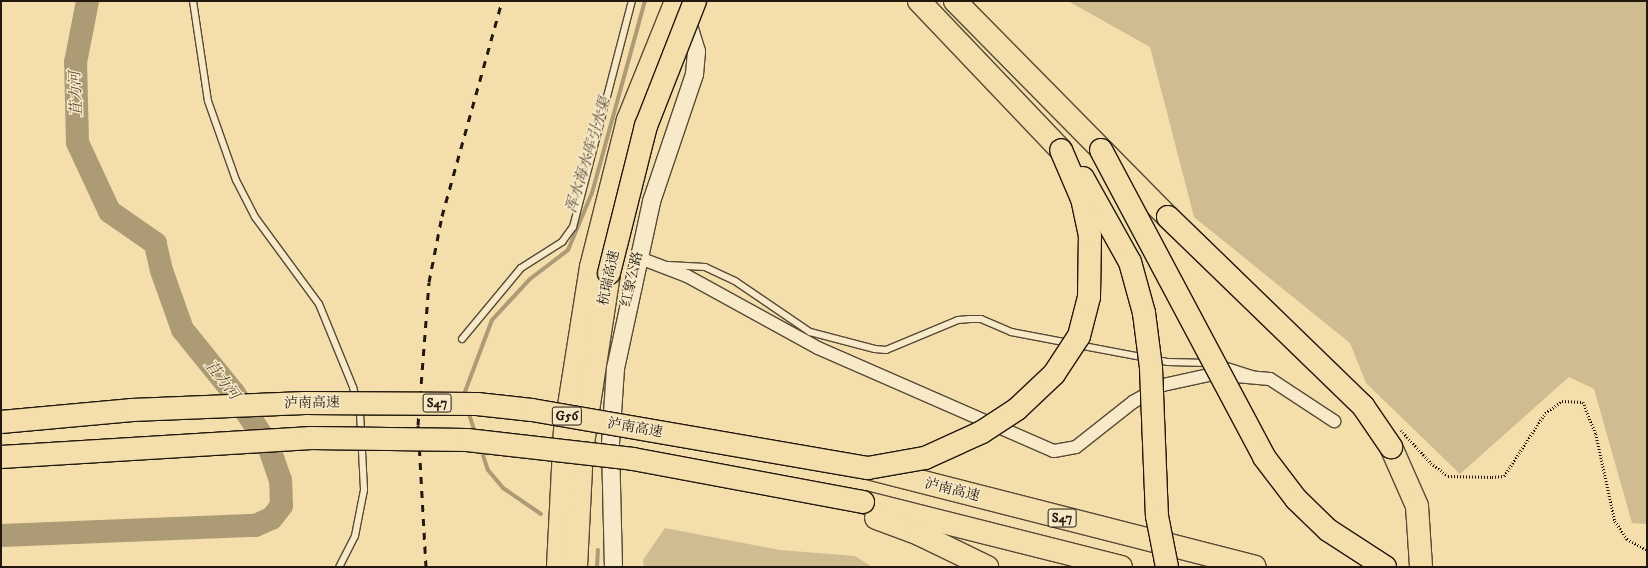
<!DOCTYPE html>
<html>
<head>
<meta charset="utf-8">
<style>
	body { margin:0 }
	#map { position:relative; width:1648px; height:568px; overflow:hidden; background:#f4deac; font-family:"IM FELL DW Pica","Noto Serif SC",serif }
	div>[style] { position:absolute }
	[style*='--x'] { left:calc(var(--x)*1px); top:calc(var(--y)*1px); width:calc(var(--w)*1px); rotate:calc(var(--a)*1deg) }
	.green>* { inset:0; background:#d0bc91 }
	.stream>* { height:4px; margin:-2px; padding:0 2px; transform-origin:2px; border-radius:2px; background:#ad9b76 }
	.river>* { height:23px; margin:-11.5px; padding:0 11.5px; transform-origin:11.5px; border-radius:11.5px; background:#ad9b76 }
	.path>* { height:2.5px; margin-top:-1.25px; transform-origin:0; background:repeating-linear-gradient(90deg,#22180d 0 1px,transparent 0 3px) }
	.roads { filter:drop-shadow(1px 0 #564a35) drop-shadow(-1px 0 #564a35) drop-shadow(0 1px #564a35) drop-shadow(0 -1px #564a35) }
	.lane>* { height:6px; margin:-3px; padding:0 3px; transform-origin:3px; border-radius:3px; background:#f8eac9 }
	.street>* { height:12px; margin:-6px; padding:0 6px; transform-origin:6px; border-radius:6px; background:#f8eac9 }
	.secondary>* { height:17px; margin:-8.5px; padding:0 8.5px; transform-origin:8.5px; border-radius:8.5px; background:#f8eac9 }
	.highway>* { height:22px; margin:-11px; padding:0 11px; transform-origin:11px; border-radius:11px; background:#f4deac }
	.rail>* { height:3px; margin-top:-1.5px; transform-origin:0; background:repeating-linear-gradient(90deg,#22180d 0 7px,transparent 0 14px) }
	.bridges { filter:drop-shadow(1px 0 #22180d) drop-shadow(-1px 0 #22180d) drop-shadow(0 1px #22180d) drop-shadow(0 -1px #22180d) }
	.highway-bridge>* { height:22px; margin:-11px; padding:0 11px; transform-origin:11px; border-radius:11px; background:#f4deac }
	span { translate:-50% -50%; white-space:nowrap; text-align:center; line-height:1.15; -webkit-text-stroke:3px #f8eac9; paint-order:stroke }
	.shield-label span { padding:1px 3px; background:#f8eac9; border:1px solid; border-radius:3px; -webkit-text-stroke-width:0 }
	.shield-label { font-size:13px; color:#22180d; font-weight:700 }
	.street-label { font-size:14px; color:#22180d }
	.water-label { font-size:15px; color:#5a4c37; font-style:italic }
	.frame { position:absolute; inset:0; border:2px solid #22180d; pointer-events:none }
</style>
</head>
<body>
<div id="map">
	<div class="green">
		<i style="clip-path:polygon(1068px 1px,1647px 1px,1647px 524px,1632px 523px,1594px 389px,1569px 377px,1460px 474px,1366px 383px,1350px 343px,1194px 217px,1150px 47px)"></i>
		<i style="clip-path:polygon(665px 528px,780px 550px,855px 556px,872px 567px,644px 567px,643px 560px)"></i>
	</div>
	<div class="stream">
		<i style="--x:463;--y:397;--w:82;--a:-69.4"></i>
		<i style="--x:492;--y:320;--w:56;--a:-47.2"></i>
		<i style="--x:530;--y:279;--w:48;--a:-37.3"></i>
		<i style="--x:568;--y:250;--w:62;--a:-67.2"></i>
		<i style="--x:592;--y:193;--w:199;--a:-74.6"></i>
		<i style="--x:468;--y:411;--w:23;--a:72"></i>
		<i style="--x:481;--y:449;--w:22;--a:72"></i>
		<i style="--x:488;--y:470;--w:23;--a:50"></i>
		<i style="--x:503;--y:488;--w:46;--a:34.4"></i>
		<i style="--x:597;--y:567;--w:17;--a:-87"></i>
	</div>
	<div class="river">
		<i style="--x:1;--y:535;--w:254;--a:-2.3"></i>
		<i style="--x:255;--y:525;--w:17;--a:-24"></i>
		<i style="--x:271;--y:518;--w:16;--a:-52"></i>
		<i style="--x:281;--y:505;--w:25;--a:-92"></i>
		<i style="--x:280;--y:480;--w:37;--a:-109"></i>
		<i style="--x:268;--y:445;--w:64;--a:-123.4"></i>
		<i style="--x:233;--y:392;--w:81;--a:-129"></i>
		<i style="--x:182;--y:329;--w:63;--a:-109.6"></i>
		<i style="--x:161;--y:270;--w:28;--a:-103"></i>
		<i style="--x:155;--y:243;--w:56;--a:-145.2"></i>
		<i style="--x:109;--y:211;--w:76;--a:-114.9"></i>
		<i style="--x:77;--y:142;--w:80;--a:-91.4"></i>
		<i style="--x:75;--y:62;--w:62;--a:-78.9"></i>
	</div>
	<div class="path">
		<i style="--x:1401;--y:430;--w:45;--a:47.7"></i>
		<i style="--x:1431;--y:463;--w:21;--a:37"></i>
		<i style="--x:1448;--y:476;--w:44;--a:1.3"></i>
		<i style="--x:1492;--y:477;--w:12;--a:-5"></i>
		<i style="--x:1504;--y:476;--w:75;--a:-56.9"></i>
		<i style="--x:1545;--y:413;--w:21;--a:-35"></i>
		<i style="--x:1562;--y:401;--w:21;--a:3"></i>
		<i style="--x:1583;--y:402;--w:35;--a:68"></i>
		<i style="--x:1596;--y:434;--w:89;--a:77.7"></i>
		<i style="--x:1615;--y:521;--w:22;--a:56"></i>
		<i style="--x:1627;--y:539;--w:23;--a:29"></i>
	</div>
	<div class="roads">
		<div class="lane">
			<i style="--x:193;--y:1;--w:101;--a:81.5"></i>
			<i style="--x:208;--y:101;--w:84;--a:70.5"></i>
			<i style="--x:236;--y:180;--w:42;--a:62.8"></i>
			<i style="--x:255;--y:217;--w:108;--a:53.7"></i>
			<i style="--x:319;--y:304;--w:90;--a:67.7"></i>
			<i style="--x:353;--y:387;--w:27;--a:75"></i>
			<i style="--x:360;--y:413;--w:77;--a:87"></i>
			<i style="--x:364;--y:490;--w:47;--a:101.1"></i>
			<i style="--x:355;--y:536;--w:35;--a:117"></i>
			<i style="--x:668;--y:265;--w:37;--a:3"></i>
			<i style="--x:705;--y:267;--w:33;--a:25"></i>
			<i style="--x:735;--y:281;--w:91;--a:34.2"></i>
			<i style="--x:810;--y:332;--w:67;--a:14.7"></i>
			<i style="--x:875;--y:349;--w:11;--a:5"></i>
			<i style="--x:886;--y:350;--w:78;--a:-22.6"></i>
			<i style="--x:958;--y:320;--w:12;--a:-5"></i>
			<i style="--x:970;--y:319;--w:11;--a:0"></i>
			<i style="--x:981;--y:319;--w:33;--a:23"></i>
			<i style="--x:1011;--y:332;--w:59;--a:10.7"></i>
			<i style="--x:462;--y:339;--w:92;--a:-50.3"></i>
			<i style="--x:521;--y:268;--w:49;--a:-32.4"></i>
			<i style="--x:562;--y:242;--w:19;--a:-54"></i>
			<i style="--x:573;--y:227;--w:234;--a:-75.4"></i>
			<i style="--x:1078;--y:345;--w:92;--a:10.7"></i>
			<i style="--x:1168;--y:362;--w:40;--a:1.4"></i>
			<i style="--x:1221;--y:364;--w:33;--a:18"></i>
		</div>
		<div class="street">
			<i style="--x:637;--y:257;--w:53;--a:20.8"></i>
			<i style="--x:687;--y:276;--w:149;--a:28.8"></i>
			<i style="--x:818;--y:348;--w:257;--a:23.6"></i>
			<i style="--x:1054;--y:451;--w:22;--a:-10"></i>
			<i style="--x:1076;--y:447;--w:73;--a:-38.3"></i>
			<i style="--x:1133;--y:402;--w:34;--a:-30"></i>
			<i style="--x:1163;--y:385;--w:51;--a:-12.4"></i>
			<i style="--x:1213;--y:374;--w:57;--a:5"></i>
			<i style="--x:1270;--y:379;--w:77;--a:33.3"></i>
		</div>
		<div class="secondary">
			<i style="--x:613;--y:567;--w:124;--a:-91.4"></i>
			<i style="--x:610;--y:443;--w:75;--a:-86.2"></i>
			<i style="--x:615;--y:368;--w:171;--a:-77.8"></i>
			<i style="--x:651;--y:201;--w:134;--a:-71.3"></i>
			<i style="--x:694;--y:74;--w:23;--a:-85"></i>
			<i style="--x:696;--y:51;--w:39;--a:-107"></i>
		</div>
		<div class="highway">
			<i style="--x:919;--y:1;--w:206;--a:46.4"></i>
			<i style="--x:955;--y:1;--w:303;--a:45.4"></i>
			<i style="--x:1391;--y:447;--w:64;--a:66.2"></i>
			<i style="--x:1417;--y:506;--w:61;--a:86.2"></i>
			<i style="--x:868;--y:468;--w:399;--a:14.3"></i>
			<i style="--x:863;--y:502;--w:266;--a:14.1"></i>
			<i style="--x:876;--y:518;--w:46;--a:20.4"></i>
			<i style="--x:919;--y:534;--w:76;--a:25.9"></i>
			<i style="--x:558;--y:567;--w:136;--a:-87.1"></i>
			<i style="--x:565;--y:431;--w:166;--a:-81"></i>
			<i style="--x:591;--y:267;--w:152;--a:-75.9"></i>
			<i style="--x:628;--y:120;--w:128;--a:-68"></i>
			<i style="--x:576;--y:567;--w:117;--a:-87.1"></i>
			<i style="--x:582;--y:450;--w:179;--a:-81.3"></i>
		</div>
	</div>
	<div class="rail">
		<i style="--x:426;--y:567;--w:142;--a:-93.2"></i>
		<i style="--x:418;--y:425;--w:143;--a:-85.6"></i>
		<i style="--x:429;--y:282;--w:67;--a:-78.9"></i>
		<i style="--x:442;--y:216;--w:223;--a:-74.4"></i>
	</div>
	<div class="bridges">
		<div class="highway-bridge">
			<i style="--x:1101;--y:150;--w:348;--a:62"></i>
			<i style="--x:1264;--y:457;--w:53;--a:52.7"></i>
			<i style="--x:1296;--y:499;--w:45;--a:44.1"></i>
			<i style="--x:1328;--y:530;--w:68;--a:33"></i>
			<i style="--x:1083;--y:178;--w:96;--a:60.8"></i>
			<i style="--x:1130;--y:262;--w:53;--a:74.6"></i>
			<i style="--x:1144;--y:313;--w:55;--a:82.7"></i>
			<i style="--x:1151;--y:368;--w:148;--a:87.7"></i>
			<i style="--x:1157;--y:516;--w:52;--a:78.9"></i>
			<i style="--x:1168;--y:217;--w:272;--a:44.1"></i>
			<i style="--x:1363;--y:406;--w:50;--a:55.7"></i>
			<i style="--x:609;--y:273;--w:152;--a:-75.9"></i>
			<i style="--x:646;--y:126;--w:134;--a:-68.6"></i>
			<i style="--x:1;--y:422;--w:132;--a:-5.2"></i>
			<i style="--x:132;--y:410;--w:173;--a:-2.3"></i>
			<i style="--x:305;--y:403;--w:172;--a:0.3"></i>
			<i style="--x:477;--y:404;--w:55;--a:6.2"></i>
			<i style="--x:532;--y:410;--w:341;--a:9.8"></i>
			<i style="--x:868;--y:468;--w:58;--a:-10"></i>
			<i style="--x:925;--y:458;--w:63;--a:-24.5"></i>
			<i style="--x:982;--y:432;--w:42;--a:-33.3"></i>
			<i style="--x:1017;--y:409;--w:51;--a:-43.4"></i>
			<i style="--x:1054;--y:374;--w:45;--a:-56.7"></i>
			<i style="--x:1079;--y:336;--w:40;--a:-75.6"></i>
			<i style="--x:1089;--y:297;--w:61;--a:-89.1"></i>
			<i style="--x:1090;--y:236;--w:38;--a:-102"></i>
			<i style="--x:1082;--y:199;--w:53;--a:-113.2"></i>
			<i style="--x:1;--y:457;--w:311;--a:-3.5"></i>
			<i style="--x:311;--y:438;--w:156;--a:0.7"></i>
			<i style="--x:467;--y:440;--w:167;--a:6.5"></i>
			<i style="--x:633;--y:459;--w:234;--a:10.6"></i>
		</div>
	</div>
	<div class="shield-label">
		<span style="left:437px;top:403px">S47</span>
		<span style="left:567px;top:416px">G56</span>
		<span style="left:1062px;top:518px">S47</span>
	</div>
	<div class="street-label">
		<span style="left:609px;top:278px;rotate:-78deg">杭瑞高速</span>
		<span style="left:632px;top:279px;rotate:-77deg">红象公路</span>
		<span style="left:312px;top:403px;rotate:-1deg">泸南高速</span>
		<span style="left:635px;top:428px;rotate:10deg">泸南高速</span>
		<span style="left:952px;top:490px;rotate:14deg">泸南高速</span>
	</div>
	<div class="water-label">
		<span style="left:76px;top:94px;rotate:-92deg">苴力河</span>
		<span style="left:588px;top:155px;rotate:-73deg">浑水海水库引水渠</span>
		<span style="left:222px;top:380px;rotate:52deg">苴力河</span>
	</div>
	<div class="frame"></div>
</div>
</body>
</html>
